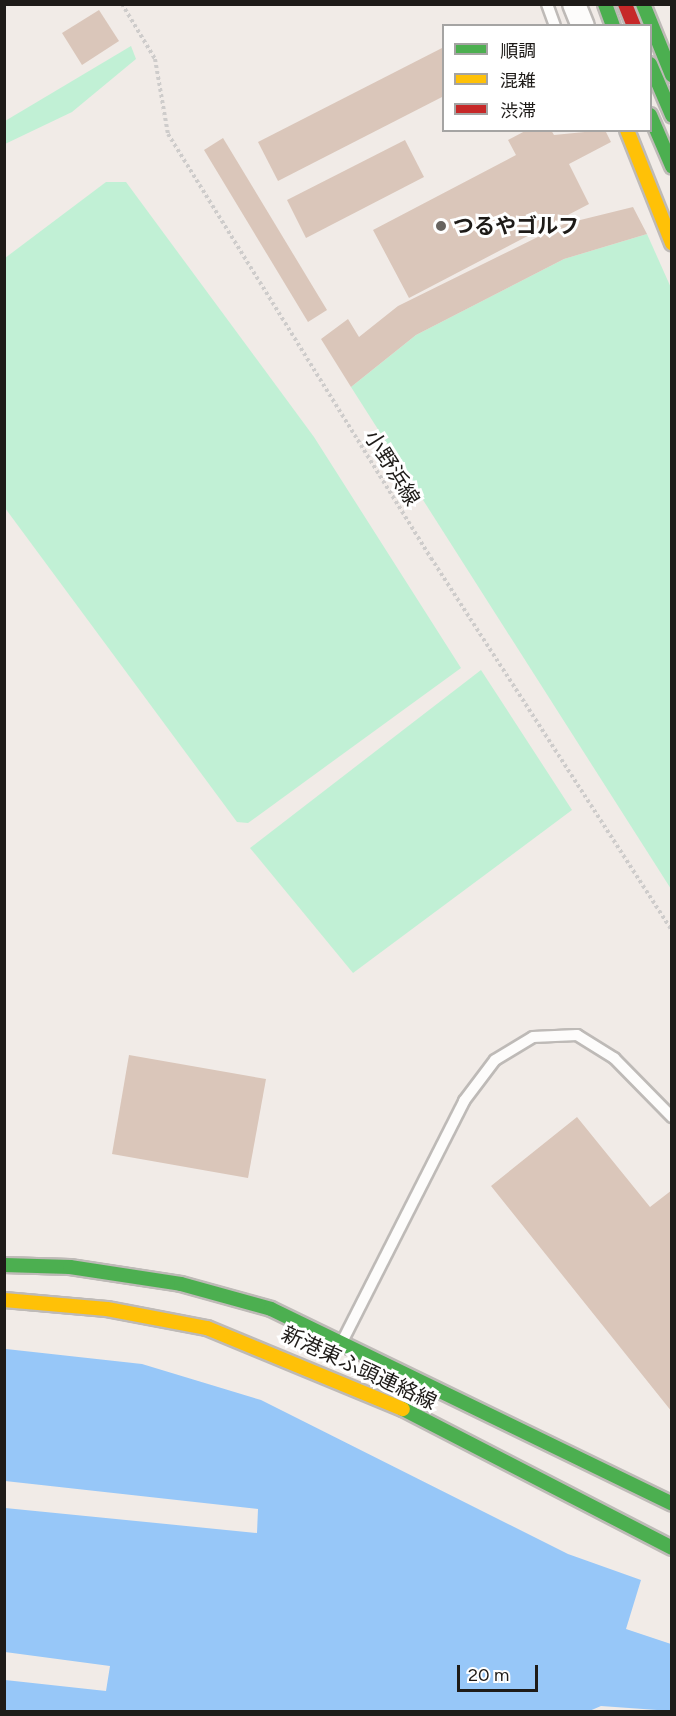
<!DOCTYPE html>
<html>
<head>
<meta charset="utf-8">
<style>
	body { margin:0 }
	#map { position:relative; width:676px; height:1716px; overflow:hidden; background:#f1ebe7; font-family:Figtree,"Noto Sans JP",sans-serif }
	div>[style] { position:absolute }
	[style*='--x'] { left:calc(var(--x)*1px); top:calc(var(--y)*1px); width:calc(var(--w)*1px); rotate:calc(var(--a)*1deg) }
	.green>* { inset:0; background:#c1f0d5 }
	.water>* { inset:0; background:#97c7f8 }
	.building>* { inset:0; background:#dac6ba }
	.path>* { height:4px; margin-top:-2px; transform-origin:0; background:repeating-linear-gradient(90deg,#cecccb 0 3px,transparent 0 6px) }
	.roads { filter:drop-shadow(2px 0 #bebab7) drop-shadow(-2px 0 #bebab7) drop-shadow(0 2px #bebab7) drop-shadow(0 -2px #bebab7) }
	.lane>* { height:10px; margin:-5px; padding:0 5px; transform-origin:5px; border-radius:5px; background:#fdfcfb }
	.street>* { height:22px; margin:-11px; padding:0 11px; transform-origin:11px; border-radius:11px; background:#fdfcfb }
	.fast>* { height:14px; margin:-7px; padding:0 7px; transform-origin:7px; border-radius:7px; background:#4caf50 }
	.slow>* { height:14px; margin:-7px; padding:0 7px; transform-origin:7px; border-radius:7px; background:#ffc107 }
	.jam>* { height:14px; margin:-7px; padding:0 7px; transform-origin:7px; border-radius:7px; background:#c62828 }
	.dots>* { width:16px; height:16px; translate:-50% -50%; box-sizing:border-box; border:3px solid #fff; border-radius:50% }
	span { translate:-50% -50%; white-space:nowrap; text-align:center; line-height:1.15; -webkit-text-stroke:6px #fff; paint-order:stroke }
	.poi-label { font-size:21px; color:#1e1b18; font-weight:700 }
	.left { translate:0 -50%; text-align:left }
	.street-label { font-size:21px; color:#1e1b18 }
	.frame { position:absolute; inset:0; border:6px solid #1e1b18; pointer-events:none }
	.legend { position:absolute; left:442px; top:24px; width:210px; height:108px; box-sizing:border-box; background:#fff; border:2px solid #a5a4a3; margin:0; padding:8px 10px; list-style:none; font-size:18px; color:#1e1b18 }
	.legend li { display:flex; align-items:center; gap:12px; height:30px }
	.legend b { width:30px; border:2px solid #a5a4a3 }
	.scale { position:absolute; left:457px; top:1665px; width:81px; height:27px; box-sizing:border-box; border:3px solid #1e1b18; border-top:0; padding-left:8px; font-size:18px; line-height:21px; white-space:nowrap; color:#1e1b18; -webkit-text-stroke:4px #fff; paint-order:stroke }
</style>
</head>
<body>
<div id="map">
	<div class="green">
		<i style="clip-path:polygon(131px 46px,136px 59px,72px 112px,5px 144px,5px 121px)"></i>
		<i style="clip-path:polygon(106px 182px,126px 182px,314px 437px,461px 668px,248px 823px,237px 822px,5px 508px,5px 258px)"></i>
		<i style="clip-path:polygon(647px 234px,672px 290px,671px 889px,351px 387px,416px 335px,564px 259px)"></i>
		<i style="clip-path:polygon(481px 670px,572px 810px,353px 973px,250px 848px)"></i>
	</div>
	<div class="water">
		<i style="clip-path:polygon(6px 1349px,142px 1364px,261px 1400px,568px 1554px,641px 1580px,626px 1629px,671px 1644px,671px 1711px,601px 1706px,587px 1712px,5px 1711px,5px 1680px,106px 1691px,110px 1666px,5px 1652px,5px 1508px,257px 1533px,258px 1509px,5px 1481px)"></i>
	</div>
	<div class="building">
		<i style="clip-path:polygon(99px 10px,119px 41px,82px 65px,62px 33px)"></i>
		<i style="clip-path:polygon(444px 47px,444px 96px,278px 181px,258px 142px)"></i>
		<i style="clip-path:polygon(527px 130px,551px 130px,554px 135px,605px 130px,611px 142px,569px 164px,589px 204px,409px 298px,373px 230px,516px 155px,508px 140px)"></i>
		<i style="clip-path:polygon(223px 138px,327px 310px,308px 322px,204px 150px)"></i>
		<i style="clip-path:polygon(405px 140px,424px 177px,306px 238px,287px 200px)"></i>
		<i style="clip-path:polygon(633px 207px,647px 234px,564px 259px,416px 335px,351px 387px,321px 339px,348px 319px,359px 337px,398px 306px,564px 224px)"></i>
		<i style="clip-path:polygon(129px 1055px,266px 1079px,248px 1178px,112px 1154px)"></i>
		<i style="clip-path:polygon(577px 1117px,650px 1207px,672px 1190px,672px 1412px,491px 1186px)"></i>
	</div>
	<div class="path">
		<i style="--x:122;--y:4;--w:64;--a:59"></i>
		<i style="--x:155;--y:59;--w:76;--a:80.2"></i>
		<i style="--x:168;--y:134;--w:499;--a:58.2"></i>
		<i style="--x:431;--y:558;--w:444;--a:57.1"></i>
	</div>
	<div class="roads">
		<div class="lane">
			<i style="--x:547;--y:4;--w:23;--a:70"></i>
			<i style="--x:343;--y:1340;--w:268;--a:-63.1"></i>
			<i style="--x:464;--y:1101;--w:51;--a:-52.9"></i>
			<i style="--x:495;--y:1060;--w:44;--a:-31.2"></i>
			<i style="--x:533;--y:1037;--w:44;--a:-2.6"></i>
			<i style="--x:577;--y:1035;--w:44;--a:31.9"></i>
			<i style="--x:614;--y:1058;--w:83;--a:45.5"></i>
		</div>
		<div class="street">
			<i style="--x:574;--y:4;--w:24;--a:68"></i>
		</div>
		<div class="fast">
			<i style="--x:605;--y:4;--w:23;--a:70"></i>
			<i style="--x:643;--y:4;--w:77;--a:67.8"></i>
			<i style="--x:650;--y:64;--w:56;--a:66.7"></i>
			<i style="--x:650;--y:115;--w:56;--a:66.7"></i>
			<i style="--x:4;--y:1265;--w:66;--a:1.7"></i>
			<i style="--x:70;--y:1267;--w:112;--a:8.7"></i>
			<i style="--x:181;--y:1284;--w:93;--a:15.5"></i>
			<i style="--x:271;--y:1309;--w:446;--a:25.9"></i>
			<i style="--x:403;--y:1409;--w:303;--a:27.3"></i>
		</div>
		<div class="slow">
			<i style="--x:627;--y:130;--w:122;--a:68.3"></i>
			<i style="--x:4;--y:1300;--w:103;--a:5"></i>
			<i style="--x:107;--y:1309;--w:102;--a:10.8"></i>
			<i style="--x:207;--y:1328;--w:212;--a:22.5"></i>
		</div>
		<div class="jam">
			<i style="--x:625;--y:4;--w:24;--a:68"></i>
		</div>
	</div>
	<div class="dots">
		<i style="left:441px;top:226px;background:#686460"></i>
	</div>
	<div class="poi-label">
		<span class="left" style="left:453px;top:226px">つるやゴルフ</span>
	</div>
	<div class="street-label">
		<span style="left:392px;top:468px;rotate:58deg">小野浜線</span>
		<span style="left:359px;top:1368px;rotate:25deg">新港東ふ頭連絡線</span>
	</div>
	<div class="frame"></div>
	<ul class="legend">
	<li><b style="height:8px;background:#4caf50"></b>順調</li>
	<li><b style="height:8px;background:#ffc107"></b>混雑</li>
	<li><b style="height:8px;background:#c62828"></b>渋滞</li>
	</ul>
	<div class="scale">20 m</div>
</div>
</body>
</html>
